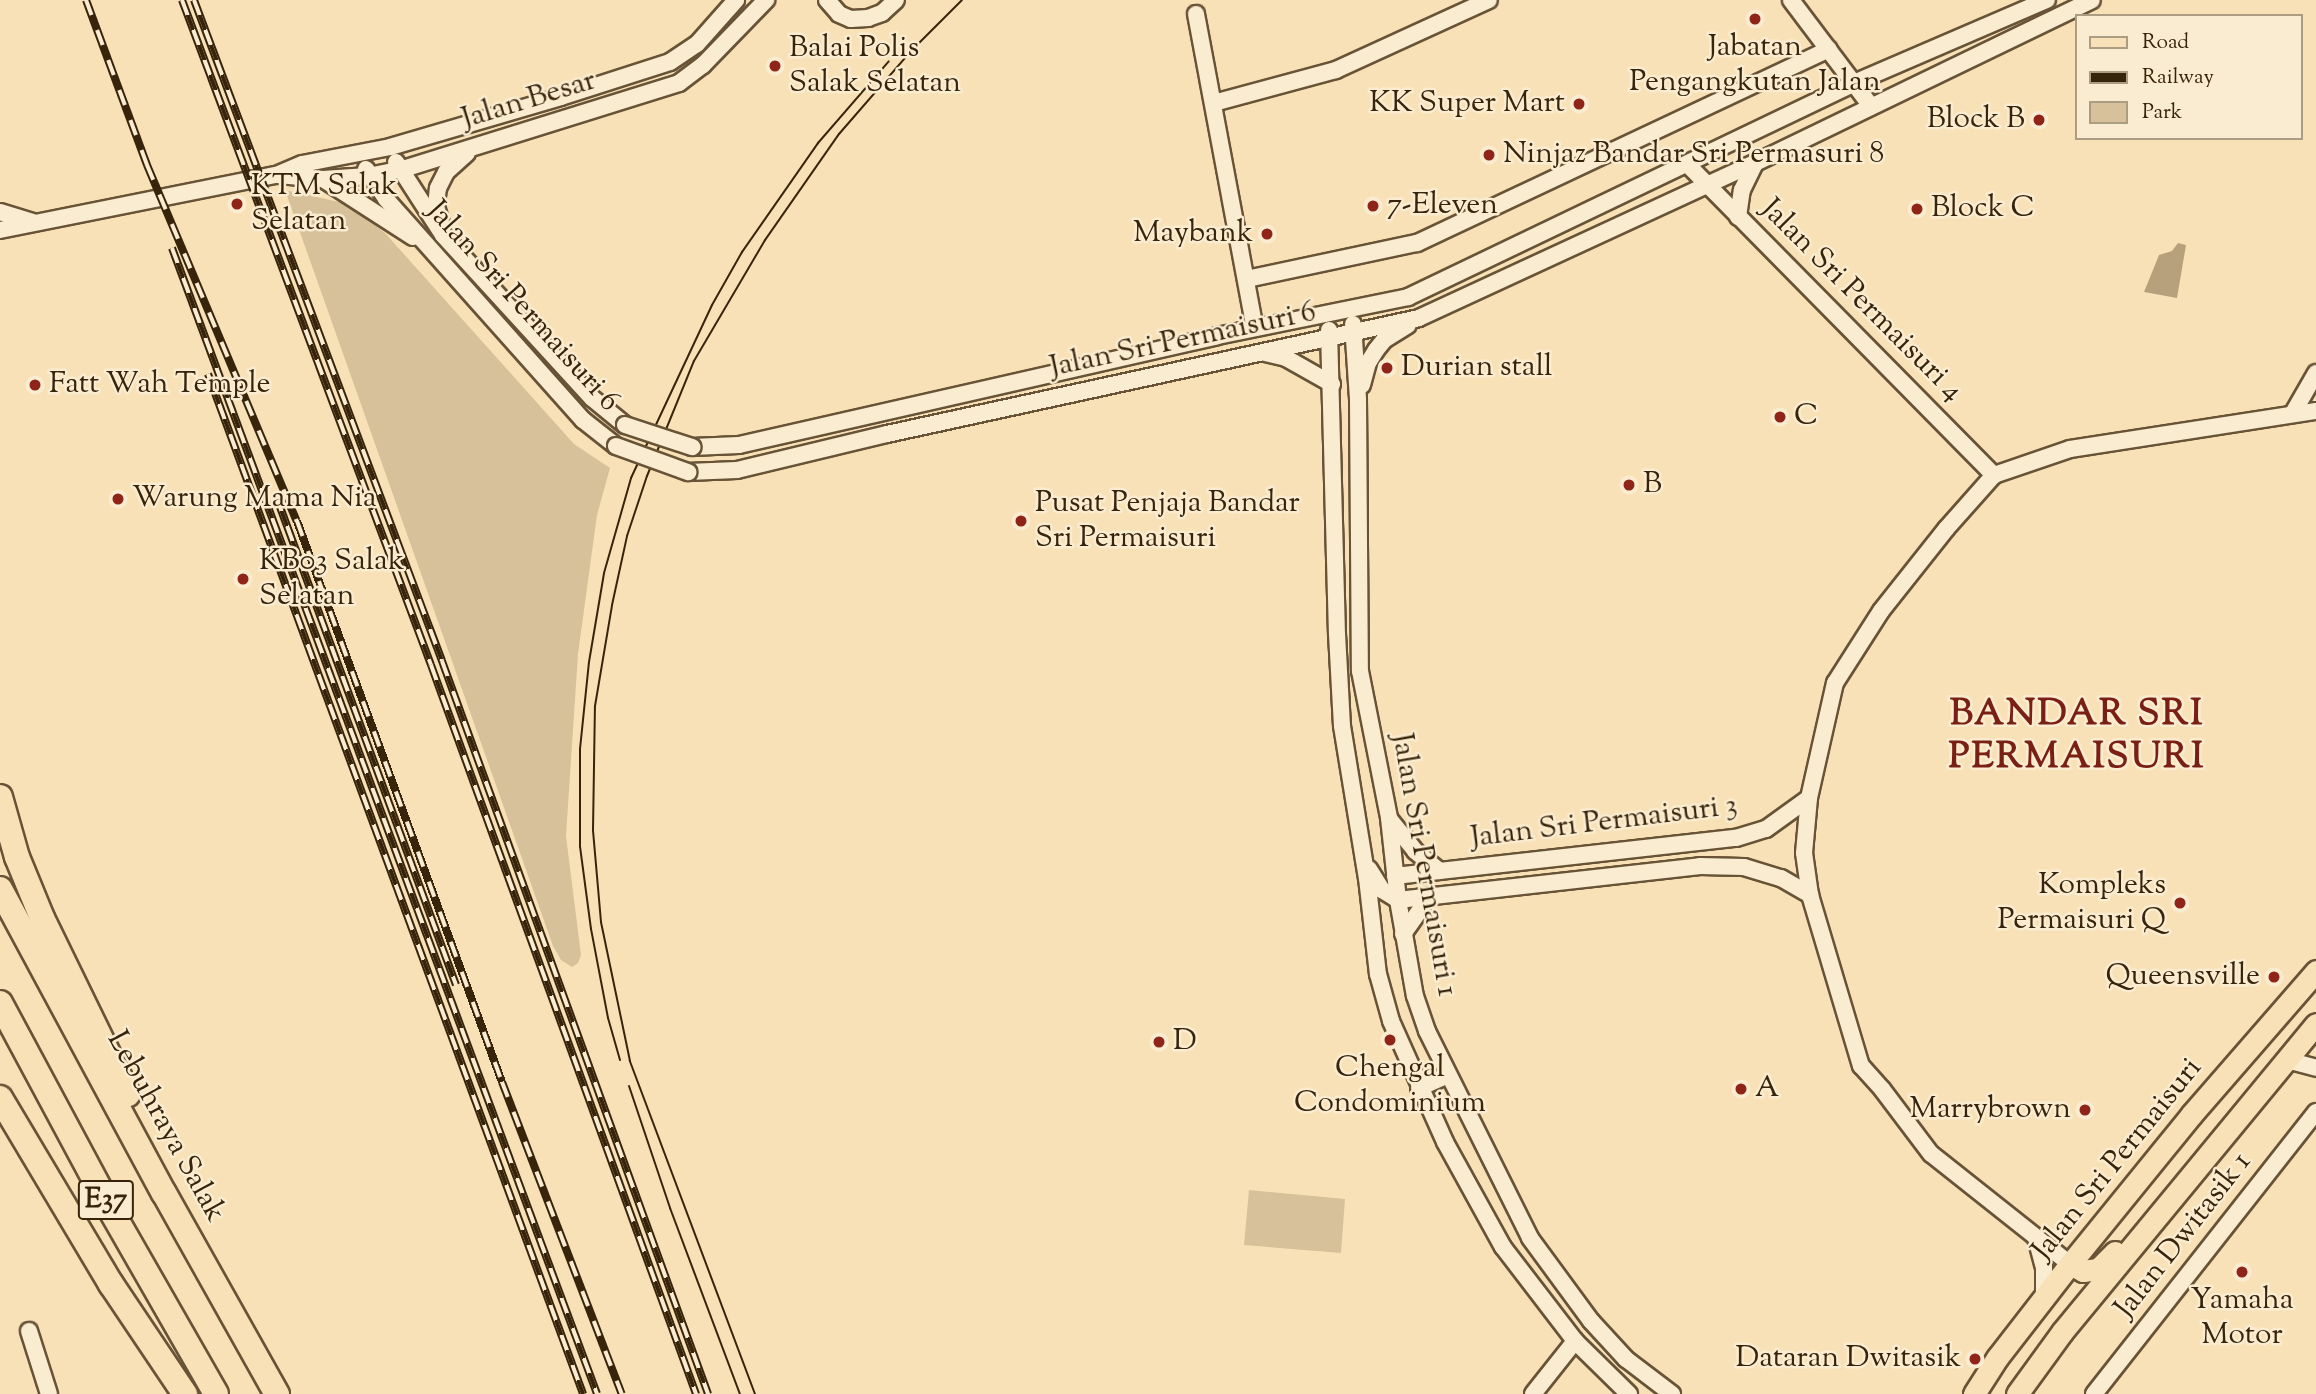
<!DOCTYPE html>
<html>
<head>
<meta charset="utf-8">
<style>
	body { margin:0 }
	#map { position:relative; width:2316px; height:1394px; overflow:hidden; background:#f8e1b7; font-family:"Sorts Mill Goudy",serif }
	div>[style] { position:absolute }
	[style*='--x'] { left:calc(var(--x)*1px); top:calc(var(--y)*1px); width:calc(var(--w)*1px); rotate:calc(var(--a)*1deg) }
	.green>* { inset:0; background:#d7c19a }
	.water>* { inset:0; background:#b7a17d }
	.roads { filter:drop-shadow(2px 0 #685336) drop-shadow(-2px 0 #685336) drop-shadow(0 2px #685336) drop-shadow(0 -2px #685336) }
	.minor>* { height:16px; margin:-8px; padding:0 8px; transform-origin:8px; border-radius:8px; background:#faecd0 }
	.major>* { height:21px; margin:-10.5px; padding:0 10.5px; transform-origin:10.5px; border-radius:10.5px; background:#f8e1b7 }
	.highway>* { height:24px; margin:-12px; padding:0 12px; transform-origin:12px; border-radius:12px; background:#f8e1b7 }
	.tram>* { height:2px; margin:-1px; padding:0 1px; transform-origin:1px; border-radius:1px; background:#38240b }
	.rail>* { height:8px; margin-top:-4px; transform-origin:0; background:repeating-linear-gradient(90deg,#faecd0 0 16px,#38240b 0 32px); box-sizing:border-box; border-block:2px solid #38240b }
	.bridges { filter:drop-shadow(2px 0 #685336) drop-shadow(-2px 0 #685336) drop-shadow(0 2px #685336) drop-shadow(0 -2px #685336) }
	.minor-bridge>* { height:16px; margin:-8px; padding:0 8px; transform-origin:8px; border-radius:8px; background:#faecd0 }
	.dots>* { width:19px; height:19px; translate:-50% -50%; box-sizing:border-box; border:4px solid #faecd0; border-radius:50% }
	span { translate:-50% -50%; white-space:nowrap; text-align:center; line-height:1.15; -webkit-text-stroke:5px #faecd0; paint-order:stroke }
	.shield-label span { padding:2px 5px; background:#faecd0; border:2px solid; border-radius:5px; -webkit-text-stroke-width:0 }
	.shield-label { font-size:28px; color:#38240b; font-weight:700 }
	.poi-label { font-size:30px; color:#38240b }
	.left { translate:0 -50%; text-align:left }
	.right { translate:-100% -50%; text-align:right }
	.street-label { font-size:30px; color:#38240b }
	.district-label { font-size:37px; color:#7a1f14; font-weight:700; letter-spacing:2px }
	.legend { position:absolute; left:2075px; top:14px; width:228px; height:126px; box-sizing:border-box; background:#faecd0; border:2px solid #ac9c81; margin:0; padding:9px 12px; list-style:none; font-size:21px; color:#38240b }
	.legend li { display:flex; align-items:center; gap:14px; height:35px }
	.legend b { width:35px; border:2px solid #ac9c81 }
</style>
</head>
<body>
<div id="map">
	<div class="green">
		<i style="clip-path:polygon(285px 190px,348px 204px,385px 233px,574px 444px,610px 468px,597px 515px,578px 654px,566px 836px,581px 955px,578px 963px,572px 967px,561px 960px,553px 946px)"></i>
		<i style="clip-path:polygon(1249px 1190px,1345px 1199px,1341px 1253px,1244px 1245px)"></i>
	</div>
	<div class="water">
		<i style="clip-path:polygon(2178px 243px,2186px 245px,2177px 298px,2144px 292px,2159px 255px,2172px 251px)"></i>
	</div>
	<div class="roads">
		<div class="minor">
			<i style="--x:827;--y:0;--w:18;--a:49"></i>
			<i style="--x:839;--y:14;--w:13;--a:23"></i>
			<i style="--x:851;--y:19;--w:17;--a:-3"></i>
			<i style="--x:868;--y:18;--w:15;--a:-20"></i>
			<i style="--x:882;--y:13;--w:19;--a:-43"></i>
			<i style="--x:1791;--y:0;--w:133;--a:53"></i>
			<i style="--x:1196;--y:14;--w:319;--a:79.4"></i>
			<i style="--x:1214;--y:103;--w:126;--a:-15.1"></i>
			<i style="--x:1336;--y:70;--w:168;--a:-24.6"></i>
			<i style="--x:396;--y:162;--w:87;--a:57.2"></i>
			<i style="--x:443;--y:235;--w:221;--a:47.6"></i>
			<i style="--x:592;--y:398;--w:43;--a:39.3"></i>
			<i style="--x:1688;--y:165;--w:436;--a:45.4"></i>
			<i style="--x:366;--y:169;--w:36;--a:56"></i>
			<i style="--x:386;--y:199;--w:296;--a:48.3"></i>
			<i style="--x:583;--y:420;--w:42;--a:38.2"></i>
			<i style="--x:278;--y:175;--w:45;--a:5.1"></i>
			<i style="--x:323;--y:179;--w:45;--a:-3.8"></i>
			<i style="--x:368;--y:176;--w:33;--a:-11"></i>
			<i style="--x:400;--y:170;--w:292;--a:-17.3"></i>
			<i style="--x:679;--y:83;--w:30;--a:-37"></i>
			<i style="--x:703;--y:65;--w:91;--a:-45.9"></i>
			<i style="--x:323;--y:179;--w:107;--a:32.8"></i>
			<i style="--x:0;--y:212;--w:34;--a:17"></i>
			<i style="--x:1738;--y:217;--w:27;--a:-82"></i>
			<i style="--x:1742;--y:190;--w:30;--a:-64"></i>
			<i style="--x:442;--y:227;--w:22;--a:-106"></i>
			<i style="--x:436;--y:206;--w:18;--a:-84"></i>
			<i style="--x:438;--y:188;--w:18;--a:-63"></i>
			<i style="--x:446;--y:172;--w:28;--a:-42"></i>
			<i style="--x:0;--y:230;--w:281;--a:-11.3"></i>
			<i style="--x:276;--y:175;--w:28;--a:-23"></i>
			<i style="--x:302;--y:164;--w:90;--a:-10.9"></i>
			<i style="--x:390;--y:147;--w:178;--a:-16.3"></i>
			<i style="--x:561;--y:97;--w:114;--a:-17.8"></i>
			<i style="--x:670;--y:62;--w:32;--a:-34"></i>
			<i style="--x:697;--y:44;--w:59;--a:-48.4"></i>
			<i style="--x:1247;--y:279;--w:174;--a:-12"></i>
			<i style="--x:1417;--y:243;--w:455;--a:-25.2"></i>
			<i style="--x:1353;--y:324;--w:75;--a:86.2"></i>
			<i style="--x:1358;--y:399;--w:272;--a:89.6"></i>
			<i style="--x:1360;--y:671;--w:150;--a:78.8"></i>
			<i style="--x:1389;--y:818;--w:82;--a:83.7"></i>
			<i style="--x:1398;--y:900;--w:97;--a:80"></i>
			<i style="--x:1415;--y:996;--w:37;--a:71"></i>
			<i style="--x:1427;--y:1031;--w:231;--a:63.5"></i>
			<i style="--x:1530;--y:1238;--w:103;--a:53.7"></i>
			<i style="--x:1591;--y:1321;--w:52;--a:47.4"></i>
			<i style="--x:1626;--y:1359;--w:58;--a:37.3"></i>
			<i style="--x:1329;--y:330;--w:304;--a:88.5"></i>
			<i style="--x:1337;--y:634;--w:92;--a:86.9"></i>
			<i style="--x:1342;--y:726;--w:154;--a:80.7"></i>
			<i style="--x:1367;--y:878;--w:97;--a:83.5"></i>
			<i style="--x:1378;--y:974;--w:49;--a:74.5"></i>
			<i style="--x:1391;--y:1021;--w:133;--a:65.9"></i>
			<i style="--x:1445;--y:1142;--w:120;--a:61.1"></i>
			<i style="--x:1503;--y:1247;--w:118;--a:52.5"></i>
			<i style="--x:1575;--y:1341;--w:76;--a:44.5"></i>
			<i style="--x:1265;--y:353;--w:22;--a:13"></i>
			<i style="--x:1286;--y:358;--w:53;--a:29.5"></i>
			<i style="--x:1362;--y:385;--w:23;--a:-75"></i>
			<i style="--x:1368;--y:363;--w:15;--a:-58"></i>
			<i style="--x:1376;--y:350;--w:13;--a:-51"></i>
			<i style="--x:1384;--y:340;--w:28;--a:-32"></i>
			<i style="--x:2293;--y:413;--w:46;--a:-60.1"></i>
			<i style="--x:692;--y:447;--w:47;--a:-2.4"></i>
			<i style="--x:739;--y:445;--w:490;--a:-12.8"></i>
			<i style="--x:1217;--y:336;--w:195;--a:-11.5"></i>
			<i style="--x:1408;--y:297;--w:495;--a:-25.6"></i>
			<i style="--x:1854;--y:83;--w:210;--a:-23.3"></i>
			<i style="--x:688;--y:472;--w:49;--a:-2.3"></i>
			<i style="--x:737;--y:470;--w:154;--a:-13.5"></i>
			<i style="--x:887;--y:434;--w:544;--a:-12.3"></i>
			<i style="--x:1419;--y:318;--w:370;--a:-24.8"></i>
			<i style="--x:1755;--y:163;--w:374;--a:-25.8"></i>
			<i style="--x:1391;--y:821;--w:38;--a:51"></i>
			<i style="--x:1415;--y:851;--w:32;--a:39"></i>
			<i style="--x:1369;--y:869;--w:25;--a:58"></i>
			<i style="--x:1382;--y:890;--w:19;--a:32"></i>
			<i style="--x:1395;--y:876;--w:343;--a:-6.4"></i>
			<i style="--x:1736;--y:838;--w:31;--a:-17"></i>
			<i style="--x:1766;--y:829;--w:53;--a:-35.8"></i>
			<i style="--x:1398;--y:900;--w:304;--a:-6.4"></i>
			<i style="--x:1700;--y:866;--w:44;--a:1.3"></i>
			<i style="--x:1744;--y:867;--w:39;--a:17"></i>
			<i style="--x:1781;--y:878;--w:34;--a:30"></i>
			<i style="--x:1403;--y:934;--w:47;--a:-54.6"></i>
			<i style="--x:2287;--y:1060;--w:30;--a:15"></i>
			<i style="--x:1419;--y:1088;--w:32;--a:-24"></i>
			<i style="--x:2036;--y:1238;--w:31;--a:75"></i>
			<i style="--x:2044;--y:1268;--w:30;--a:90"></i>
			<i style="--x:2070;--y:1264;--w:177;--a:-141.6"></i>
			<i style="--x:1931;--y:1154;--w:81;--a:-127"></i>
			<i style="--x:1882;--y:1089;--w:31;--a:-132"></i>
			<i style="--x:1861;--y:1066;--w:178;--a:-106.6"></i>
			<i style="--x:1810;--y:895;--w:42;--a:-98.1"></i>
			<i style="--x:1804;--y:853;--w:55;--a:-84.8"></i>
			<i style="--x:1809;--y:798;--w:118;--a:-77.3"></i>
			<i style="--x:1835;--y:683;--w:85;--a:-57.4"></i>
			<i style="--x:1881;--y:611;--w:105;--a:-51.6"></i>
			<i style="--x:1946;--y:529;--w:72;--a:-48.4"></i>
			<i style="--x:1994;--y:475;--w:80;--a:-18.9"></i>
			<i style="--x:2070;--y:449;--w:249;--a:-8.8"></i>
			<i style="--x:29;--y:1331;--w:66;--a:72.4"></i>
			<i style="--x:1533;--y:1394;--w:68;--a:-51.6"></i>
			<i style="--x:2094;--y:1394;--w:359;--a:-51.8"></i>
		</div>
		<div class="major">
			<i style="--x:2070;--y:1264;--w:15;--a:28"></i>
			<i style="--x:2083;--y:1271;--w:15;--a:-8"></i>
			<i style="--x:2098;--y:1269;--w:24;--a:-45"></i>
			<i style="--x:1974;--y:1394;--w:43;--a:-57.4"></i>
			<i style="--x:1997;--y:1358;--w:119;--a:-52.2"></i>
			<i style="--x:2070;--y:1264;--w:192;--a:-50.9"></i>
			<i style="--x:2191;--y:1115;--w:191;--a:-49"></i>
			<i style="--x:2017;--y:1394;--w:77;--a:-54"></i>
			<i style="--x:2062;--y:1332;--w:399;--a:-50.5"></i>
		</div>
		<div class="highway">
			<i style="--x:0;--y:797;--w:62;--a:74.2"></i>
			<i style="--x:17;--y:857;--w:66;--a:67.7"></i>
			<i style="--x:42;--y:918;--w:196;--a:64"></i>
			<i style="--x:0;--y:889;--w:345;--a:61.7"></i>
			<i style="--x:164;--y:1193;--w:231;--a:60.7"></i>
			<i style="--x:0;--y:1003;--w:239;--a:61.8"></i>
			<i style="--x:113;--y:1214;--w:207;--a:60.2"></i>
			<i style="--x:0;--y:1098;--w:217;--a:59.2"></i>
			<i style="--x:111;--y:1284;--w:133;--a:56.1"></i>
		</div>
	</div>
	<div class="tram">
		<i style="--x:620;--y:1060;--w:44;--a:-105.9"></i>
		<i style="--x:608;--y:1018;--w:91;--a:-100.8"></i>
		<i style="--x:591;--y:929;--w:83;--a:-97.6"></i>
		<i style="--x:580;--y:847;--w:98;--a:-90"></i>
		<i style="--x:580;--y:749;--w:87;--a:-84.1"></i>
		<i style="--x:589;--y:662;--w:90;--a:-80.4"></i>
		<i style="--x:604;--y:573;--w:99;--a:-74.1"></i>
		<i style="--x:631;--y:478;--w:191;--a:-64.9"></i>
		<i style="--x:712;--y:305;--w:61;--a:-60.5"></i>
		<i style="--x:742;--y:252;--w:133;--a:-55.1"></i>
		<i style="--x:818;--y:143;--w:108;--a:-49.1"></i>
		<i style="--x:629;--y:1086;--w:129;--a:71.4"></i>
		<i style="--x:670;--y:1208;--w:199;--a:69.4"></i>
		<i style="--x:755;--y:1394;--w:356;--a:-110.6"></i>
		<i style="--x:630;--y:1061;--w:142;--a:-101.8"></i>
		<i style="--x:601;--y:922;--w:92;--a:-95"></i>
		<i style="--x:593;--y:830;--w:124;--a:-89.1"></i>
		<i style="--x:595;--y:706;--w:102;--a:-80.4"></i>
		<i style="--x:612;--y:605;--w:71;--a:-77.7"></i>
		<i style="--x:627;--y:536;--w:63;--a:-71.6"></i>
		<i style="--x:647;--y:476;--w:124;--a:-67.8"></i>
		<i style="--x:694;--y:361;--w:140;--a:-59.6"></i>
		<i style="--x:765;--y:240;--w:129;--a:-55.1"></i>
		<i style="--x:839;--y:134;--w:113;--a:-49"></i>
		<i style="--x:913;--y:49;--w:69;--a:-45"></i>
	</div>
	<div class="rail">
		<i style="--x:86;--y:0;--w:176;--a:69.7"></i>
		<i style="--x:147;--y:165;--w:386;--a:67.2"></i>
		<i style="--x:297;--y:521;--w:597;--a:69.93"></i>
		<i style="--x:502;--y:1082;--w:334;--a:69"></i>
		<i style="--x:182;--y:0;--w:710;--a:69.47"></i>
		<i style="--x:431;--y:665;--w:776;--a:70.02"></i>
		<i style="--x:194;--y:0;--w:706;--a:69.43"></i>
		<i style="--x:442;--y:661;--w:780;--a:70.05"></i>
		<i style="--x:172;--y:248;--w:1222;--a:69.65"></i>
		<i style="--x:208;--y:374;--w:1087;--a:69.81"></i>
		<i style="--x:276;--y:496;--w:521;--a:69.79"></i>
	</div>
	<div class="bridges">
		<div class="minor-bridge">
			<i style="--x:625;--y:425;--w:71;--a:18.2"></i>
			<i style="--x:616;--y:446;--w:77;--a:19.9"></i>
		</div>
	</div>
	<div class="dots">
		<i style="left:1755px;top:19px;background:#8f2418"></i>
		<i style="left:775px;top:66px;background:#8f2418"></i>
		<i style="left:1579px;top:104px;background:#8f2418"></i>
		<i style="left:2039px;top:120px;background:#8f2418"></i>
		<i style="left:1489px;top:155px;background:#8f2418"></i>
		<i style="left:237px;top:204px;background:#8f2418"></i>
		<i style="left:1373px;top:206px;background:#8f2418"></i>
		<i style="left:1917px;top:209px;background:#8f2418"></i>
		<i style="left:1267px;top:234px;background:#8f2418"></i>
		<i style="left:1387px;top:368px;background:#8f2418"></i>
		<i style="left:35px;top:385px;background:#8f2418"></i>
		<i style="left:1780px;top:417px;background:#8f2418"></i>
		<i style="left:1629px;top:485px;background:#8f2418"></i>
		<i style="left:118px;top:499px;background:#8f2418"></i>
		<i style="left:1021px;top:521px;background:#8f2418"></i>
		<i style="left:243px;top:579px;background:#8f2418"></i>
		<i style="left:2180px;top:903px;background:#8f2418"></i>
		<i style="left:2274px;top:977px;background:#8f2418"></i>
		<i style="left:1390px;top:1040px;background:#8f2418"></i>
		<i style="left:1159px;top:1042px;background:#8f2418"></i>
		<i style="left:1741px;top:1089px;background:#8f2418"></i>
		<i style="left:2085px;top:1110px;background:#8f2418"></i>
		<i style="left:2242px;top:1272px;background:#8f2418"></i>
		<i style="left:1975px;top:1359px;background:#8f2418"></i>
	</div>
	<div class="shield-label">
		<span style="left:106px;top:1200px">E37</span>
	</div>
	<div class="poi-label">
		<span style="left:1755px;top:65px">Jabatan<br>Pengangkutan Jalan</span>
		<span class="left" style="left:789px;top:66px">Balai Polis<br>Salak Selatan</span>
		<span class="right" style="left:1565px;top:104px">KK Super Mart</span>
		<span class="right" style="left:2025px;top:120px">Block B</span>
		<span class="left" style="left:1503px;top:155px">Ninjaz Bandar Sri Permasuri 8</span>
		<span class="left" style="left:251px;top:204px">KTM Salak<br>Selatan</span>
		<span class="left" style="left:1387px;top:206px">7-Eleven</span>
		<span class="left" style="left:1931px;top:209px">Block C</span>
		<span class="right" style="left:1253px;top:234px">Maybank</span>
		<span class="left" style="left:1401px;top:368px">Durian stall</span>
		<span class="left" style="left:49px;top:385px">Fatt Wah Temple</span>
		<span class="left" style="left:1794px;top:417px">C</span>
		<span class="left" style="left:1643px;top:485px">B</span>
		<span class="left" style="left:132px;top:499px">Warung Mama Nia</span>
		<span class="left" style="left:1035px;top:521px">Pusat Penjaja Bandar<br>Sri Permaisuri</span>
		<span class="left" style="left:259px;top:579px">KB03 Salak<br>Selatan</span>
		<span class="right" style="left:2166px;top:903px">Kompleks<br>Permaisuri Q</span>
		<span class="right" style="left:2260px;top:977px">Queensville</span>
		<span class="left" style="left:1173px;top:1042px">D</span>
		<span style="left:1390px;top:1086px">Chengal<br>Condominium</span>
		<span class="left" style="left:1755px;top:1089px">A</span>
		<span class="right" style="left:2071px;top:1110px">Marrybrown</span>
		<span style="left:2242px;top:1318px">Yamaha<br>Motor</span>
		<span class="right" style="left:1961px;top:1359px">Dataran Dwitasik</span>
	</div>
	<div class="street-label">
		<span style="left:529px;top:101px;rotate:-17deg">Jalan Besar</span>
		<span style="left:1861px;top:301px;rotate:45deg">Jalan Sri Permaisuri 4</span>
		<span style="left:522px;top:307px;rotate:48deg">Jalan Sri Permaisuri 6</span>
		<span style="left:1183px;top:341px;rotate:-12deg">Jalan Sri Permaisuri 6</span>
		<span style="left:1604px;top:823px;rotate:-7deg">Jalan Sri Permaisuri 3</span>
		<span style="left:1423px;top:865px;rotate:80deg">Jalan Sri Permaisuri 1</span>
		<span style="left:165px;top:1127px;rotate:61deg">Lebuhraya Salak</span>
		<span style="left:2118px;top:1160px;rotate:-51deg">Jalan Sri Permaisuri</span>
		<span style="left:2184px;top:1236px;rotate:-52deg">Jalan Dwitasik 1</span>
	</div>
	<div class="district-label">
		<span style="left:2077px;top:737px">BANDAR SRI<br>PERMAISURI</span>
	</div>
	<ul class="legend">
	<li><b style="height:9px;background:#f8e1b7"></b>Road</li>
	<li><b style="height:9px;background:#38240b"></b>Railway</li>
	<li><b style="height:19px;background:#d7c19a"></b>Park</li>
	</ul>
</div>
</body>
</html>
